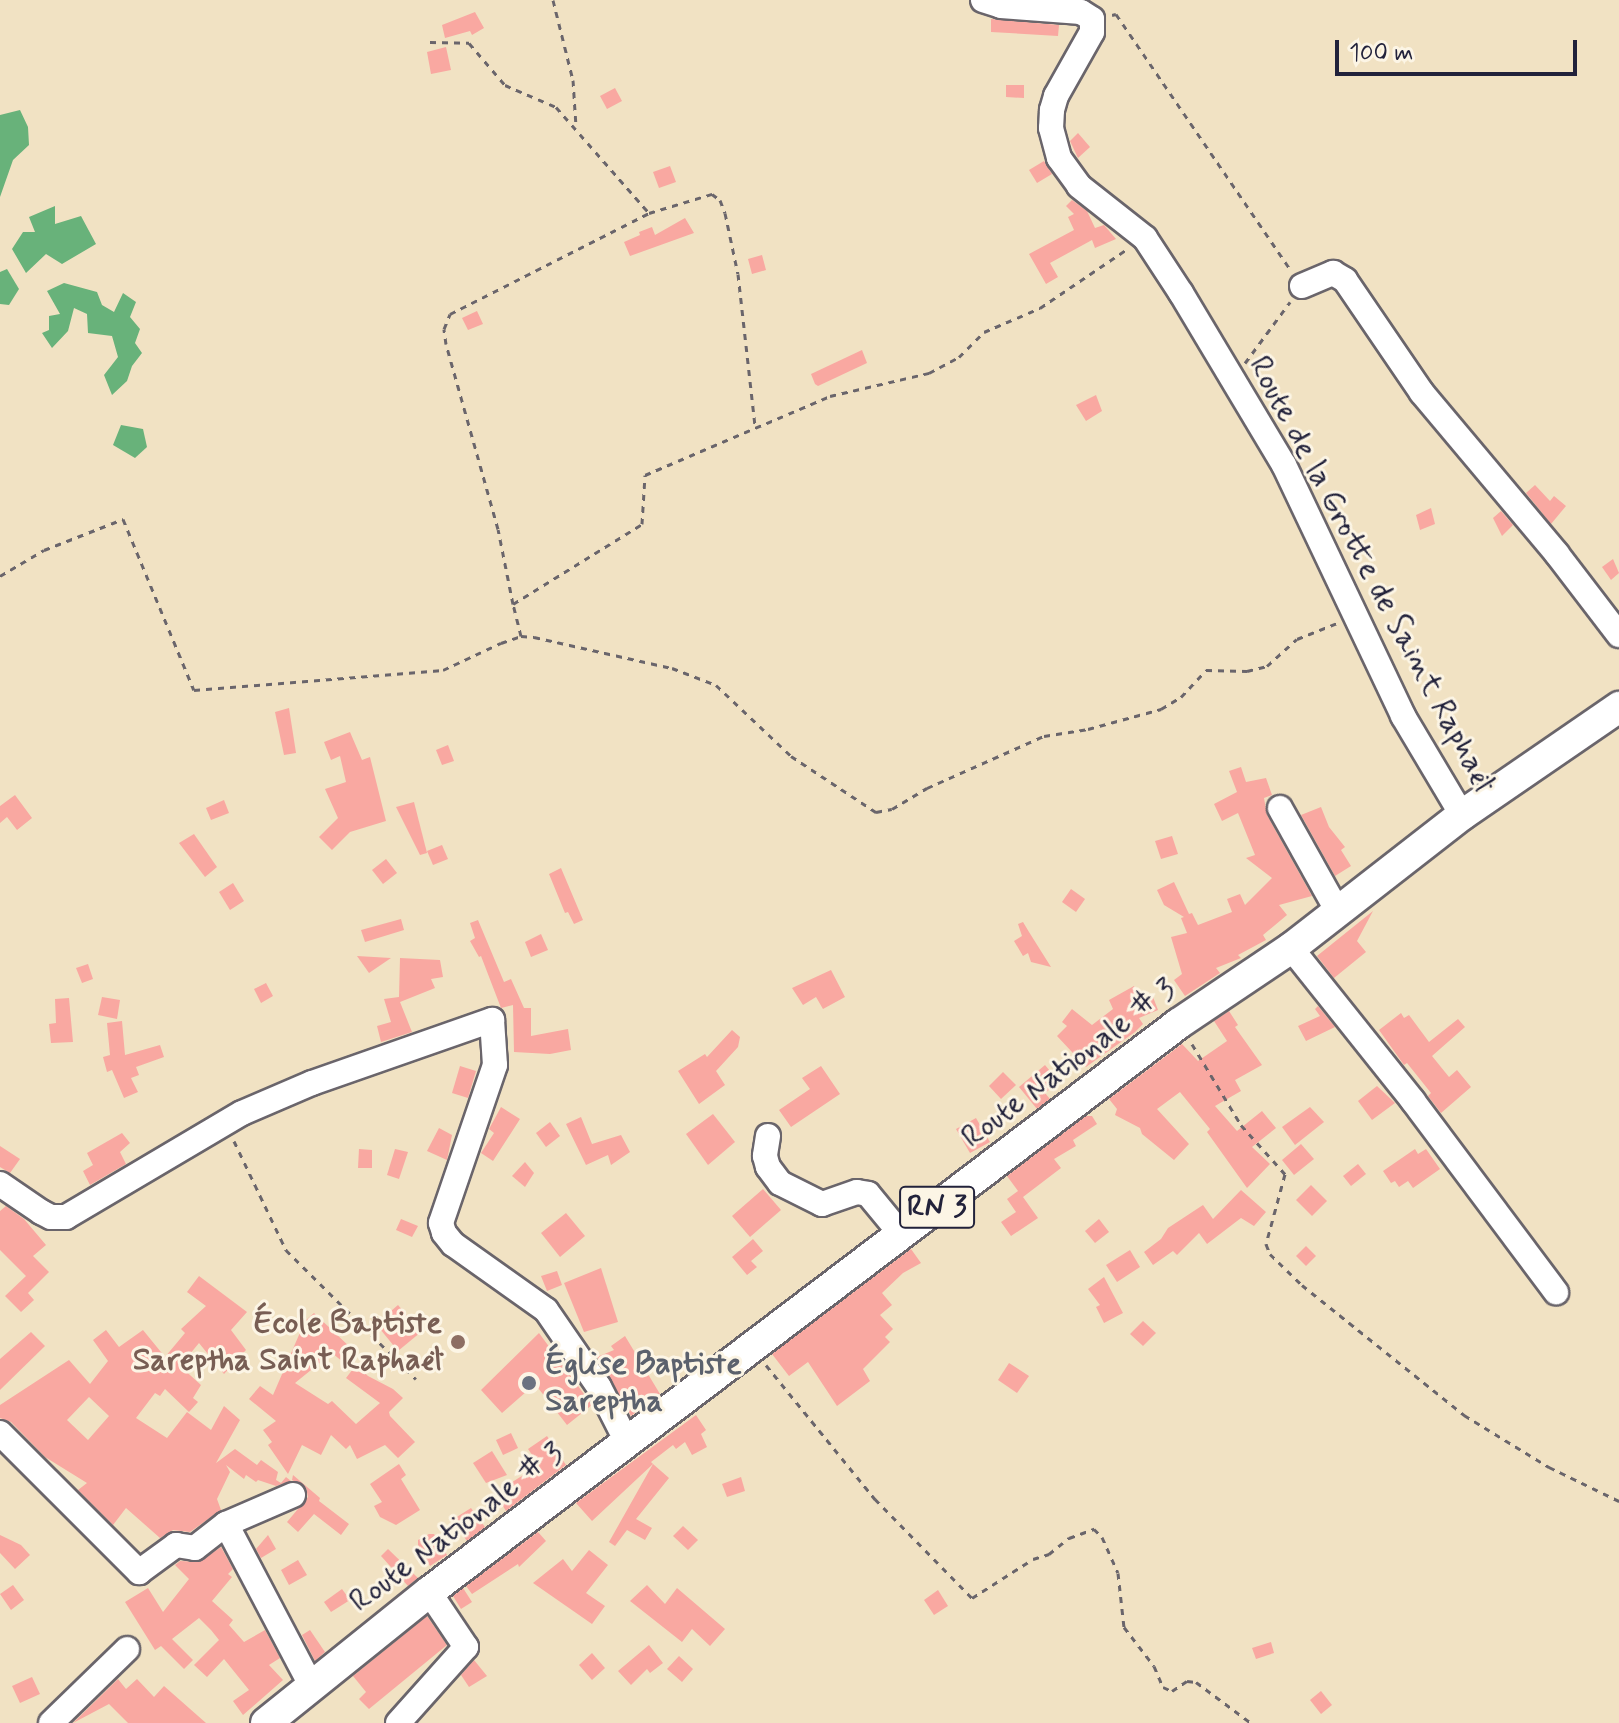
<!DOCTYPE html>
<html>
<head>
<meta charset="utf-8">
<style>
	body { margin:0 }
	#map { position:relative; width:1619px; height:1723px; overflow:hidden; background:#f1e2c3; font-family:Mynerve,sans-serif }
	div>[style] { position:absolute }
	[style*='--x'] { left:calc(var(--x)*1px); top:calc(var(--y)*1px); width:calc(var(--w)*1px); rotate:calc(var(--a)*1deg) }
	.forest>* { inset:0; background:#68b27a }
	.building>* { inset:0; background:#f9a8a1 }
	.path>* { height:3px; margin-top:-1.5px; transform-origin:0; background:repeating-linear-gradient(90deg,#6a656b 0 6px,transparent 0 12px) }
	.roads { filter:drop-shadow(2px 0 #6a656b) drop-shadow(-2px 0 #6a656b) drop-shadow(0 2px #6a656b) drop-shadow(0 -2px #6a656b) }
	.minor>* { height:24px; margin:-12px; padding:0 12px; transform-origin:12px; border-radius:12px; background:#fff }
	.major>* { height:30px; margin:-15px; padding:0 15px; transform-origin:15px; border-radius:15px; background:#fff }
	.dots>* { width:22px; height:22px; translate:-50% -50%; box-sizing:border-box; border:4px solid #fcf5e5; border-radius:50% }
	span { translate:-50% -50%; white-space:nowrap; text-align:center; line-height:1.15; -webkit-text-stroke:6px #fcf5e5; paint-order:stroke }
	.shield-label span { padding:2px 6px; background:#fcf5e5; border:2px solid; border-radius:6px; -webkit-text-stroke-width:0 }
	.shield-label { font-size:30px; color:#22223b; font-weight:700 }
	.street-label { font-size:32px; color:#22223b }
	.education-label { font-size:32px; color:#785e54; font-weight:700 }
	.right { translate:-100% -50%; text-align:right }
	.worship-label { font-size:32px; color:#5b616d; font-weight:700 }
	.left { translate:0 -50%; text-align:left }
	.scale { position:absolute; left:1335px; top:40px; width:242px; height:36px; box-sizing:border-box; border:4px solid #22223b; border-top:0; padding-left:10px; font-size:24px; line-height:28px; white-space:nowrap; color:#22223b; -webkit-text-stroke:6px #fcf5e5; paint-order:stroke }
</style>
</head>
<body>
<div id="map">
	<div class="forest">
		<i style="clip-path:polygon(20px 110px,28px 127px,29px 145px,13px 160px,0 197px,0 115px)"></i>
		<i style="clip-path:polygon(55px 206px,55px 224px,81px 216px,96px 244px,62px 264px,46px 254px,26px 273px,12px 249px,23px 232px,35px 232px,29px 217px)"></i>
		<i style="clip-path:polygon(7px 269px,19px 289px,9px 305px,0 304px,0 272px)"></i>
		<i style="clip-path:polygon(64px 283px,97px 292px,102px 305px,114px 312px,123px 293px,136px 302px,130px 317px,140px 329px,135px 343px,142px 353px,132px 366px,127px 381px,112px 395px,104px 375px,118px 357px,112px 336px,88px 333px,87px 314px,74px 308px,68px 331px,52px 348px,42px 333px,49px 330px,49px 316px,60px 314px,47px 291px)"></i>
		<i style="clip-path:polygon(121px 425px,143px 429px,147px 447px,135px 458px,113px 445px)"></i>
	</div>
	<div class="building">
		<i style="clip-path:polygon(475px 12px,484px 28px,472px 35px,470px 31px,445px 38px,442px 25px)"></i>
		<i style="clip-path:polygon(991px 19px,1059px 25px,1058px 36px,991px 32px)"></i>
		<i style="clip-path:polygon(446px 47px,451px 70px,431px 74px,427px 52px)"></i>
		<i style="clip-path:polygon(1006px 85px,1024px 85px,1024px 98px,1006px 97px)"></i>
		<i style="clip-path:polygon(615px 88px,622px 101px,607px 109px,600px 96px)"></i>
		<i style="clip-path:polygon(1078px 133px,1090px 147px,1078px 158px,1070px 141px)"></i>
		<i style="clip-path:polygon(1044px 161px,1052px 174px,1037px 183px,1029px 170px)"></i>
		<i style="clip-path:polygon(670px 166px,676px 182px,659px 188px,653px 172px)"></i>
		<i style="clip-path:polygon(1072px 200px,1087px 211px,1095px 228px,1104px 225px,1116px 239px,1095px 248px,1092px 240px,1050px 263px,1058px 277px,1046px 284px,1029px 254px,1074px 230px,1068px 217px,1074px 214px,1066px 206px)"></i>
		<i style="clip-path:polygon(685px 218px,694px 233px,630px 256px,624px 242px,640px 235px,639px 232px,652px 227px,655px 235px)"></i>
		<i style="clip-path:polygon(762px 255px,766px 270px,752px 274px,748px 259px)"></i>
		<i style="clip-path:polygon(477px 311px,483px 324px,468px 330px,462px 318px)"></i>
		<i style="clip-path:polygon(862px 350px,867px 363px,818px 386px,815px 384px,811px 374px)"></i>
		<i style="clip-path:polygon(1096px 395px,1102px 411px,1086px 421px,1076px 405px)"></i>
		<i style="clip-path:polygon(1535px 485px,1550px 501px,1554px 496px,1566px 506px,1551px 524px,1526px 493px)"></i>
		<i style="clip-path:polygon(1431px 508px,1435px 524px,1420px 530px,1416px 515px)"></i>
		<i style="clip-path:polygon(1501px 511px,1513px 525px,1502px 536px,1493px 518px)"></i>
		<i style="clip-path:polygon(1613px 559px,1619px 573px,1611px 580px,1602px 567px)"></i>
		<i style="clip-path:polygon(289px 708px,296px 753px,284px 755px,275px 712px)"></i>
		<i style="clip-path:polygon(350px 732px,362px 760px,370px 757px,386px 821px,350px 832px,332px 850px,319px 837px,338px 818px,325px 789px,346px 782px,340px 756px,331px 760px,324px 742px)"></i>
		<i style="clip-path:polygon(448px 745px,454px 761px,442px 765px,436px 750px)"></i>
		<i style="clip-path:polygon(1241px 767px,1246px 782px,1266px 778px,1272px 795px,1264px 798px,1267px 815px,1312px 896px,1279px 905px,1287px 915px,1263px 935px,1266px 940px,1238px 955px,1241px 958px,1216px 968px,1220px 973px,1185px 996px,1174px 980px,1182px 974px,1171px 937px,1187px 933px,1181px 918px,1184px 917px,1164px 905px,1157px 890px,1174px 882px,1189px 914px,1192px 913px,1198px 925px,1232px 912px,1227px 899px,1240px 894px,1245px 905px,1272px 878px,1246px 858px,1255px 855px,1238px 813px,1222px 821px,1214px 804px,1237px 792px,1229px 771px)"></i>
		<i style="clip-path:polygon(15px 795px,32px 818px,17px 830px,7px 817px,0 823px,0 806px)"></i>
		<i style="clip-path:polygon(224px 800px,229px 813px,211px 820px,206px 808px)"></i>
		<i style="clip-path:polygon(414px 802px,427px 853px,420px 855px,396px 807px)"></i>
		<i style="clip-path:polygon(1321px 807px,1329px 827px,1345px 847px,1341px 850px,1351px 866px,1335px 876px,1301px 815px)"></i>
		<i style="clip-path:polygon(194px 834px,217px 867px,205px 877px,179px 843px)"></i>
		<i style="clip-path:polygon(1172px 836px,1178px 854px,1161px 859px,1155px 841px)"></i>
		<i style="clip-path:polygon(442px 845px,448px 859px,433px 865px,427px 851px)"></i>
		<i style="clip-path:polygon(386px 859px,397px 873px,383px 884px,372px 870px)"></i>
		<i style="clip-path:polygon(561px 868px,583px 920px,574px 924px,568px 912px,565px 913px,549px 874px)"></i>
		<i style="clip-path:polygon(233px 883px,244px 901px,230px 910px,219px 892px)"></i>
		<i style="clip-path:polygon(1071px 889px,1085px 899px,1076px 912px,1062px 902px)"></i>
		<i style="clip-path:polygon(1373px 911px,1357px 941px,1366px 952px,1334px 978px,1317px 956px)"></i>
		<i style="clip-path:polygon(401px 919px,404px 930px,365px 942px,361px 930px)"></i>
		<i style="clip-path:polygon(478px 920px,504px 982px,511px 979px,524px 1008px,531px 1008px,531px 1036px,568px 1029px,571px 1050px,550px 1054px,514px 1052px,513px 1005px,501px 1008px,481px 956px,479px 957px,470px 941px,475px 938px,470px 923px)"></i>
		<i style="clip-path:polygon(1023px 922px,1029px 932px,1051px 967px,1031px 962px,1028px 953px,1023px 956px,1014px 941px,1022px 936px,1018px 924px)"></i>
		<i style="clip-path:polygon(541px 934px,548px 950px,531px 957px,525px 942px)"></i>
		<i style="clip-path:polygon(357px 956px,391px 958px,369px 973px)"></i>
		<i style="clip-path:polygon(400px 958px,440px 960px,443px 977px,431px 979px,435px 988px,400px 1002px,412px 1032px,381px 1042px,377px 1026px,391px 1022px,384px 999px,399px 997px)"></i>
		<i style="clip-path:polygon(88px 964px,93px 979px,82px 983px,76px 968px)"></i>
		<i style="clip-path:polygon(831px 970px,845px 997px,823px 1009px,816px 997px,803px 1005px,792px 988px)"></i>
		<i style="clip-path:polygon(266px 983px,273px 996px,261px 1003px,254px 989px)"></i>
		<i style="clip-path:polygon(1134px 986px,1142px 1001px,1153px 997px,1158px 1010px,1139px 1018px,1143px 1024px,1135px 1032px,1086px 1067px,1057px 1036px,1067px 1026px,1062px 1022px,1072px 1009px,1092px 1025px,1113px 1009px,1109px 1000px)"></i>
		<i style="clip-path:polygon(102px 997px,120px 1000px,117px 1019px,98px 1015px)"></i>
		<i style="clip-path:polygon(69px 998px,73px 1042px,51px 1043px,49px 1024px,56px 1023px,55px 999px)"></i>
		<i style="clip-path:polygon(1318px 1006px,1335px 1027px,1306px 1041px,1298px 1026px,1320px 1016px,1315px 1009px)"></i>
		<i style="clip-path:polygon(1229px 1011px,1238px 1025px,1235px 1027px,1262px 1065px,1235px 1080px,1241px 1091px,1215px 1106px,1237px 1131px,1262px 1111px,1276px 1128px,1252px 1147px,1270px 1164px,1247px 1188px,1207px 1132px,1210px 1129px,1180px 1092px,1157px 1109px,1189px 1144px,1174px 1160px,1142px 1134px,1140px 1128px,1115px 1115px,1117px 1109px,1109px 1099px,1182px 1044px,1198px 1061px,1227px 1041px,1214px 1021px)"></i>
		<i style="clip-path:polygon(1401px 1013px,1404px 1018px,1409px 1015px,1429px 1042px,1458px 1019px,1465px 1027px,1432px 1056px,1449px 1077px,1457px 1070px,1471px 1087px,1441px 1113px,1428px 1096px,1431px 1093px,1407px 1063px,1404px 1065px,1379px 1030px)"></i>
		<i style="clip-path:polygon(122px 1021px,125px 1055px,160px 1045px,164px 1057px,136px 1067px,139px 1075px,131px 1078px,138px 1092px,124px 1098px,112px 1070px,107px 1072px,103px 1057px,110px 1055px,107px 1023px)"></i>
		<i style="clip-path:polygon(732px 1030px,740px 1037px,738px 1047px,716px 1071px,725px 1085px,699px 1104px,678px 1071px,705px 1054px,707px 1057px)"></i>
		<i style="clip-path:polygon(1045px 1065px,1059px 1082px,1045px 1093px,1050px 1099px,1037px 1109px,1019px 1087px)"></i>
		<i style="clip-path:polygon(460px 1066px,476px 1071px,468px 1098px,452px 1093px)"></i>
		<i style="clip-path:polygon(821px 1066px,840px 1094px,791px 1127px,779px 1110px,810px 1089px,802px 1078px)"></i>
		<i style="clip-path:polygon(1003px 1072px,1016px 1085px,1001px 1099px,989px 1086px)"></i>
		<i style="clip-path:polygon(1377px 1086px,1395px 1103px,1372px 1120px,1358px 1101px)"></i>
		<i style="clip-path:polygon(501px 1107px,520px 1119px,493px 1161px,481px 1153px,494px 1133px,489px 1129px)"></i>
		<i style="clip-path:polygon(1310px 1107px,1324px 1122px,1295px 1145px,1282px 1127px)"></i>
		<i style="clip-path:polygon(713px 1114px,735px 1142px,708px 1165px,686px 1134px)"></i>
		<i style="clip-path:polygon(1086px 1116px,1092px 1116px,1097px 1124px,1073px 1140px,1076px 1146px,1054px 1159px,1061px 1168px,1023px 1197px,1038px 1218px,1011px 1236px,1001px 1222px,1016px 1212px,1007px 1199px,1018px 1191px,1007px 1176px)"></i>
		<i style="clip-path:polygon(581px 1117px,592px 1144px,621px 1135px,630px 1152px,611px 1165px,608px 1155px,586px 1165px,566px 1124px)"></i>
		<i style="clip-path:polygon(976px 1118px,990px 1142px,970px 1153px,956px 1129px)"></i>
		<i style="clip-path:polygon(550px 1122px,560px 1136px,546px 1147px,536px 1133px)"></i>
		<i style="clip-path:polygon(439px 1128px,452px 1135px,447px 1160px,427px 1151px)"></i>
		<i style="clip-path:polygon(122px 1133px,130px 1143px,120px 1152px,126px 1164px,90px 1185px,83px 1171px,93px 1165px,87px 1153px)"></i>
		<i style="clip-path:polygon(1301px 1144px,1314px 1159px,1294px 1175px,1282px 1160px)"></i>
		<i style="clip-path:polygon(0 1146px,20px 1159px,10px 1173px,0 1167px)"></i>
		<i style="clip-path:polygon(359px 1149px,372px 1150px,372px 1168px,358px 1168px)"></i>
		<i style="clip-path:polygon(395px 1149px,408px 1152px,399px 1179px,387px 1175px)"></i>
		<i style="clip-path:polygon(1415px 1149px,1418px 1154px,1426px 1149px,1440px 1169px,1413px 1188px,1408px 1181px,1399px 1187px,1395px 1181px,1391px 1183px,1383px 1171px)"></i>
		<i style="clip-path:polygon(525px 1162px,534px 1173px,525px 1187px,512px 1176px)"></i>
		<i style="clip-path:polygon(1358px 1164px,1366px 1174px,1351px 1186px,1343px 1176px)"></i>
		<i style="clip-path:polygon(1311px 1185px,1327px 1201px,1312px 1216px,1296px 1200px)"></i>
		<i style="clip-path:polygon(763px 1189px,781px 1210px,750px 1237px,732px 1216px)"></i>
		<i style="clip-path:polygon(1241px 1190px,1266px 1212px,1254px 1226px,1241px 1218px,1207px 1244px,1199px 1233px,1177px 1255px,1173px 1251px,1153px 1265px,1144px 1252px,1161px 1239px,1168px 1228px,1203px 1205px,1213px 1219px)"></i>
		<i style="clip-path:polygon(6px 1206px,24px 1219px,46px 1245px,33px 1256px,49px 1272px,28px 1293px,34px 1300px,21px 1312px,5px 1296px,26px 1276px,0 1250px,0 1211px)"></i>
		<i style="clip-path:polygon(566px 1213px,585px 1236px,560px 1257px,541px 1233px)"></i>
		<i style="clip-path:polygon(401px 1219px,418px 1226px,412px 1237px,396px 1230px)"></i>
		<i style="clip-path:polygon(1099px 1219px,1109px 1232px,1095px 1243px,1085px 1231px)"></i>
		<i style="clip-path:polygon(753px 1239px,763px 1251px,751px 1261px,757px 1267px,747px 1275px,732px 1257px)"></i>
		<i style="clip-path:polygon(1306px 1246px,1316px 1256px,1306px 1266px,1296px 1256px)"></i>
		<i style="clip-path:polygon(911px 1249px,921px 1263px,903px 1273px,882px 1293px,892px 1305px,880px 1315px,893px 1329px,885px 1337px,890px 1342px,863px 1369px,870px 1381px,837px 1406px,808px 1362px,789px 1376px,772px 1354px)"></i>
		<i style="clip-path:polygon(1130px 1250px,1140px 1267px,1117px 1282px,1106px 1265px)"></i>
		<i style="clip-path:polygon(601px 1268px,618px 1322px,584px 1332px,564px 1283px)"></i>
		<i style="clip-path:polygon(557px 1271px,562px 1285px,547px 1291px,541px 1276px)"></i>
		<i style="clip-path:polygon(evenodd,199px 1276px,247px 1312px,231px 1330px,246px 1350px,224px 1374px,199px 1343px,180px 1366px,201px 1385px,193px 1398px,198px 1402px,189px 1412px,165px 1389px,160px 1396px,155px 1393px,136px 1418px,167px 1438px,187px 1412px,211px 1430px,224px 1406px,240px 1420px,216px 1463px,235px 1449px,257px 1465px,261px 1460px,278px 1472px,276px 1480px,281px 1483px,286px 1477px,291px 1481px,276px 1486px,258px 1480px,256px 1482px,246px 1475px,244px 1479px,226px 1465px,230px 1472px,217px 1499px,221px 1510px,190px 1532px,173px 1530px,160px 1538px,126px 1508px,113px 1525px,78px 1490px,87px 1483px,45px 1457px,11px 1422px,0 1418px,0 1405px,69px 1360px,90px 1384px,108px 1361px,93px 1340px,106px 1330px,119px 1347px,143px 1330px,165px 1357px,185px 1333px,181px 1329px,206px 1306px,187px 1292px,199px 1276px,89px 1397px,109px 1416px,88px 1440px,67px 1420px,89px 1397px)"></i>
		<i style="clip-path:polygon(1104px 1277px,1123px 1313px,1104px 1323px,1096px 1307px,1100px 1305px,1088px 1289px)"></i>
		<i style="clip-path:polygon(398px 1305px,421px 1332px,398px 1351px,376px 1324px)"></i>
		<i style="clip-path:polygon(314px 1313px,352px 1349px,343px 1362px,332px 1353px,295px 1383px,328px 1404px,332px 1401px,356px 1424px,380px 1403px,346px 1378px,356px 1365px,368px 1376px,393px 1389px,403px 1398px,389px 1412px,390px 1416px,415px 1442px,398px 1458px,385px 1445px,357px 1459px,350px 1445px,346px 1449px,331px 1435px,321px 1455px,302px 1445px,288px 1474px,268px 1445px,272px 1442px,263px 1430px,276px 1421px,249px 1399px,260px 1386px,273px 1395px,305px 1321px)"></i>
		<i style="clip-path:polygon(1143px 1321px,1156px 1333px,1143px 1346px,1130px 1334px)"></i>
		<i style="clip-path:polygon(31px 1332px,45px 1346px,0 1390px,0 1359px)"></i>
		<i style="clip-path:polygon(539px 1333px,592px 1405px,567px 1425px,535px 1384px,502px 1413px,481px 1390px)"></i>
		<i style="clip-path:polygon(625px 1336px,660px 1394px,631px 1416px,597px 1357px,614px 1350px,611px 1346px)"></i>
		<i style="clip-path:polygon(1009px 1363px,1029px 1376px,1017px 1393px,998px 1380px)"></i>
		<i style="clip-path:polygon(696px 1415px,706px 1430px,701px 1434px,707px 1447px,692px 1455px,685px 1442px,676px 1449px,673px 1445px,651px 1462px,653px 1464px,592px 1521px,576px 1503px)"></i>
		<i style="clip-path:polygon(511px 1433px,518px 1448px,503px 1455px,496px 1440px)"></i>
		<i style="clip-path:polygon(547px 1436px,566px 1465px,506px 1511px,495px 1493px,539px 1465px,528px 1449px)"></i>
		<i style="clip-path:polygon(492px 1451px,507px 1475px,486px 1483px,473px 1463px)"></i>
		<i style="clip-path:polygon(399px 1464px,406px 1475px,401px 1479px,420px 1510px,396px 1525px,380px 1517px,374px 1506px,382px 1502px,370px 1484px)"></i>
		<i style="clip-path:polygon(653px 1464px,669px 1478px,636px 1519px,652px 1528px,645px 1540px,627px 1530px,615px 1546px,609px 1542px)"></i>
		<i style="clip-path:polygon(293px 1475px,320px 1498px,319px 1501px,349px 1524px,341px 1535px,314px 1514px,298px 1532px,287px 1522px,308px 1497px,306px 1488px,292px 1480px)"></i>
		<i style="clip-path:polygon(741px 1477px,745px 1491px,727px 1497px,722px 1484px)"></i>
		<i style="clip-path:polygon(471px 1508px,485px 1527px,467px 1541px,452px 1520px)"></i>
		<i style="clip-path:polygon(683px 1526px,698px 1540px,688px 1550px,673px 1536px)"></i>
		<i style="clip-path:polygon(538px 1532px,546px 1541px,519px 1567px,518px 1564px,472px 1594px,466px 1586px)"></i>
		<i style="clip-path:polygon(429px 1534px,434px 1534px,447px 1555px,430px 1566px,418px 1545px,418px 1540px)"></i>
		<i style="clip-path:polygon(0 1535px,21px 1545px,30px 1555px,15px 1569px,0 1553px)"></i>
		<i style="clip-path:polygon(268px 1535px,276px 1549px,261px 1558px,256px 1549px)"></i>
		<i style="clip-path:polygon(221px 1547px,233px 1569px,228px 1574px,232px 1577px,212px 1601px,233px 1620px,229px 1625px,244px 1642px,265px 1630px,280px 1658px,269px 1665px,283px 1680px,243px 1715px,233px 1701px,249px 1690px,224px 1659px,207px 1677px,194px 1665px,219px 1640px,211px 1630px,199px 1618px,172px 1639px,193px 1660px,184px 1669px,161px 1646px,155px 1650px,125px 1602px,148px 1588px,163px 1612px,189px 1579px,175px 1565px,180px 1561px,199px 1562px)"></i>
		<i style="clip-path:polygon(388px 1549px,418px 1578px,408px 1586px,381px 1556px)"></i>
		<i style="clip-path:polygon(589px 1550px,608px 1565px,586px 1593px,605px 1606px,592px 1624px,533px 1583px,563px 1559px,572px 1571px)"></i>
		<i style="clip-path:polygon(298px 1560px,307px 1575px,289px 1585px,281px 1570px)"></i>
		<i style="clip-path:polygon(13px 1585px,24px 1600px,11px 1610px,0 1594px)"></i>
		<i style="clip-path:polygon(647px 1585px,665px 1604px,677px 1588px,725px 1629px,710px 1646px,692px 1629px,682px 1642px,630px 1601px)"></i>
		<i style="clip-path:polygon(463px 1588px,472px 1602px,461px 1609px,453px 1596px)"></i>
		<i style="clip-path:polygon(342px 1589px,350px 1600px,331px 1612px,324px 1602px)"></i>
		<i style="clip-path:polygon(938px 1590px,948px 1606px,934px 1615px,924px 1600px)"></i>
		<i style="clip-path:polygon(427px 1616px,447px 1645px,369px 1709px,359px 1699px,366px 1692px,353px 1676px)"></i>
		<i style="clip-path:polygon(310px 1630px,325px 1652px,315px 1661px,302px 1635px)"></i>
		<i style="clip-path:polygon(1271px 1642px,1274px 1653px,1256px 1659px,1252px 1648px)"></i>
		<i style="clip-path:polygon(649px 1645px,663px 1663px,650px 1673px,647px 1669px,631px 1685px,618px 1671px)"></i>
		<i style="clip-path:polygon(592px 1653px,605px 1668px,592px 1680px,579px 1665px)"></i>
		<i style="clip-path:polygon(679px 1656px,693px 1669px,682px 1682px,667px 1669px)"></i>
		<i style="clip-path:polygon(474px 1660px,487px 1676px,469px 1687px,461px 1675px)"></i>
		<i style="clip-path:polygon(32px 1677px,40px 1694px,20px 1703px,12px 1686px)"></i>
		<i style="clip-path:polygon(118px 1679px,126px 1689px,137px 1679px,154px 1697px,164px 1686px,206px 1723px,128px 1723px,109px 1704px,73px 1723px)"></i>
		<i style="clip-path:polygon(1321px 1691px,1332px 1705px,1321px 1714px,1310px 1700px)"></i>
	</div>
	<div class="path">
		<i style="--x:553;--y:0;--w:82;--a:76"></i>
		<i style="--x:573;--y:80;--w:47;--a:86.3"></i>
		<i style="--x:1112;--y:15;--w:4;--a:-14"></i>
		<i style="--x:1116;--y:14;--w:309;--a:55.7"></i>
		<i style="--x:430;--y:42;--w:39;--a:1"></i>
		<i style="--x:469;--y:43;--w:55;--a:49.4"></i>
		<i style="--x:505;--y:85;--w:56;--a:23.3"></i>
		<i style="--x:556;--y:107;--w:141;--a:48.7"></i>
		<i style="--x:1245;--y:363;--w:76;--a:-53.6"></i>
		<i style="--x:0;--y:576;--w:51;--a:-30.6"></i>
		<i style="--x:44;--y:550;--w:85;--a:-21.4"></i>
		<i style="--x:123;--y:519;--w:185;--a:67.5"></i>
		<i style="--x:194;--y:690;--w:250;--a:-4.6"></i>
		<i style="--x:443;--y:670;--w:64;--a:-25"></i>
		<i style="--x:501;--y:643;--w:21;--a:-19"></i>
		<i style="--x:521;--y:636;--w:13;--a:4"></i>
		<i style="--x:534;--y:637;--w:141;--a:12.7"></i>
		<i style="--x:672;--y:668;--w:47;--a:21.1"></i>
		<i style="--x:716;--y:685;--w:103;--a:43.4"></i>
		<i style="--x:791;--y:756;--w:102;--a:33.4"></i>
		<i style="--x:876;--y:812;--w:16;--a:-11"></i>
		<i style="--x:892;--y:809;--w:41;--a:-31"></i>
		<i style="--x:927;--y:788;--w:128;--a:-24"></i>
		<i style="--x:1044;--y:736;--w:45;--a:-9"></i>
		<i style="--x:1088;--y:729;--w:76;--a:-15.3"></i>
		<i style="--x:1161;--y:709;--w:23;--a:-31"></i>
		<i style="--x:1181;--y:697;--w:37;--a:-47"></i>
		<i style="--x:1206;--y:670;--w:41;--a:1.4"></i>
		<i style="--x:1247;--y:671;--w:21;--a:-14"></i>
		<i style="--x:1267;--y:666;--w:40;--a:-42"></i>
		<i style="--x:1297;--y:639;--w:43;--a:-21.8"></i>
		<i style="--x:513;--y:604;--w:76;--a:-101.3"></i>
		<i style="--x:498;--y:529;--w:192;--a:-105.7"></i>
		<i style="--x:446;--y:344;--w:15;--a:-98"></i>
		<i style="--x:444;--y:329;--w:16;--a:-68"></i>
		<i style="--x:450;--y:314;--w:223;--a:-26.9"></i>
		<i style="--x:649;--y:213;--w:66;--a:-16.8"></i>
		<i style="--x:712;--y:194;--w:10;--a:37"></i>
		<i style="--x:720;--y:200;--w:14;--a:69"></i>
		<i style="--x:725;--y:213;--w:62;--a:78"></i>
		<i style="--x:738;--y:274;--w:153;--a:83.6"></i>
		<i style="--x:521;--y:636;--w:33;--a:-104"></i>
		<i style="--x:513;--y:604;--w:152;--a:-31.8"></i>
		<i style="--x:642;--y:524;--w:49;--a:-86.5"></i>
		<i style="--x:645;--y:475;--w:201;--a:-23.1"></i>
		<i style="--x:830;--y:396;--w:102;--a:-13.1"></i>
		<i style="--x:929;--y:373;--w:34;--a:-28"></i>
		<i style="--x:959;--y:357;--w:35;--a:-45"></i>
		<i style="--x:984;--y:332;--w:61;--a:-23.2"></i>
		<i style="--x:1040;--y:308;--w:105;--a:-34.1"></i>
		<i style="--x:1192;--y:1044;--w:95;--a:58.8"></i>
		<i style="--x:1241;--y:1125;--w:66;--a:48.1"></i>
		<i style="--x:1285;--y:1174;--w:73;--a:105.2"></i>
		<i style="--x:1266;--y:1244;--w:11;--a:68"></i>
		<i style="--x:1270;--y:1254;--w:45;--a:44.1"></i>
		<i style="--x:1302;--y:1285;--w:208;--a:38.7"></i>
		<i style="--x:1464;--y:1415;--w:100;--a:31.5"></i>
		<i style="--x:1549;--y:1467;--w:78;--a:25.9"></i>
		<i style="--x:234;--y:1141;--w:121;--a:64.5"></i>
		<i style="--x:286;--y:1250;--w:183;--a:44.8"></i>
		<i style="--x:766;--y:1365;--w:173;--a:50.9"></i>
		<i style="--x:875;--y:1499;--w:139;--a:45.6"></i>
		<i style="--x:972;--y:1598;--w:72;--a:-32.6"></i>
		<i style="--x:1033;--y:1559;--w:17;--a:-17"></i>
		<i style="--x:1049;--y:1554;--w:26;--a:-39"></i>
		<i style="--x:1069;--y:1538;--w:27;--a:-20"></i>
		<i style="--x:1094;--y:1529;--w:11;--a:45"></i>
		<i style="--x:1102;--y:1537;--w:39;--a:66"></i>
		<i style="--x:1118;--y:1573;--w:54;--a:83.7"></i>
		<i style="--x:1124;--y:1627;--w:49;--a:52.4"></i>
		<i style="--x:1154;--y:1666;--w:23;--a:67"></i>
		<i style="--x:1163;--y:1687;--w:10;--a:24"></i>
		<i style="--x:1172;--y:1691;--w:18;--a:-34"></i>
		<i style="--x:1187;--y:1681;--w:9;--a:6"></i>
		<i style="--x:1196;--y:1682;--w:69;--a:36.7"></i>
	</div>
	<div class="roads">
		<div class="minor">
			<i style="--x:983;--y:0;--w:19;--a:18"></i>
			<i style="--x:1001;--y:6;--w:80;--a:4.3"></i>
			<i style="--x:1081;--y:12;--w:13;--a:32"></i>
			<i style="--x:1092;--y:19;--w:13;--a:90"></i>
			<i style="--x:1092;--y:32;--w:73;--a:119.4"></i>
			<i style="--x:1056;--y:96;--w:15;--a:106"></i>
			<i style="--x:1052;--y:110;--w:18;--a:93"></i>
			<i style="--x:1051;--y:128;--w:31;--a:75"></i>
			<i style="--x:1059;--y:158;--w:34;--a:54"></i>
			<i style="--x:1079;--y:186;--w:84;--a:38.2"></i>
			<i style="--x:1145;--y:238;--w:66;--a:56.8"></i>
			<i style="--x:1181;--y:293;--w:200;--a:59.1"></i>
			<i style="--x:1284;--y:465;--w:278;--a:64.6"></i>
			<i style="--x:1403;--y:716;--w:115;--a:59.2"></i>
			<i style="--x:1302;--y:286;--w:34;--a:-23"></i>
			<i style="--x:1333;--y:273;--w:14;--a:30"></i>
			<i style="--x:1345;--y:280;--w:137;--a:55.7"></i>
			<i style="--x:1422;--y:393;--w:210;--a:50"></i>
			<i style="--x:1557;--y:554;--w:102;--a:52.6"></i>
			<i style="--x:1280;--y:808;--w:117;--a:60.8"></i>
			<i style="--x:1291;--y:948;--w:196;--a:51.4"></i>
			<i style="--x:1413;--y:1101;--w:239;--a:53.2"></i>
			<i style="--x:768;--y:1136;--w:20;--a:99"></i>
			<i style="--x:765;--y:1156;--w:11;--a:75"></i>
			<i style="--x:768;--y:1167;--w:20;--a:53"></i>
			<i style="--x:780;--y:1183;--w:47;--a:26.6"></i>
			<i style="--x:822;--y:1204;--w:37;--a:-19"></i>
			<i style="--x:857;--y:1192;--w:11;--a:10"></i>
			<i style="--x:868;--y:1194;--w:52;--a:50.5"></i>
			<i style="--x:0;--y:1184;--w:50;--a:34.3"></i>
			<i style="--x:41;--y:1212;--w:11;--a:27"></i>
			<i style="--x:51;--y:1217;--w:15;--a:0"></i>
			<i style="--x:66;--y:1217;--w:204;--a:-30.6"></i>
			<i style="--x:242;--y:1113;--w:76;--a:-23.2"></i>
			<i style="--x:312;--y:1083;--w:191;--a:-19.3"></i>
			<i style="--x:492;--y:1020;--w:45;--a:86.2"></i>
			<i style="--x:495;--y:1065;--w:167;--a:108.9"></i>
			<i style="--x:441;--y:1223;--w:10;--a:73"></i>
			<i style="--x:444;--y:1233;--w:14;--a:51"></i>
			<i style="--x:453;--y:1244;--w:114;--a:35.4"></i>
			<i style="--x:546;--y:1310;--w:93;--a:55.5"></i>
			<i style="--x:599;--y:1387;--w:62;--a:63"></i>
			<i style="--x:0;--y:1433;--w:197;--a:45"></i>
			<i style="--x:139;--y:1572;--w:46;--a:-36.1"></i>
			<i style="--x:176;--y:1545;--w:19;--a:9"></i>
			<i style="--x:195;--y:1548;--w:39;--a:-38"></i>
			<i style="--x:226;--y:1524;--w:73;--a:-23.4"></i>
			<i style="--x:226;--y:1524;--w:184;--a:62.2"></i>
			<i style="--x:51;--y:1723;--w:106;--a:-44.2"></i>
			<i style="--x:398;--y:1723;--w:102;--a:-48.2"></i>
			<i style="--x:466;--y:1647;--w:66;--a:-123.9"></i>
		</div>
		<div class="major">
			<i style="--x:266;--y:1723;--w:209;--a:-38.8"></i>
			<i style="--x:429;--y:1592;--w:940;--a:-37.17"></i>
			<i style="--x:1178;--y:1024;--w:136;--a:-33.9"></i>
			<i style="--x:1291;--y:948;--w:217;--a:-37.9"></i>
			<i style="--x:1462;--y:815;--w:191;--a:-34.5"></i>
		</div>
	</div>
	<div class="dots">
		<i style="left:458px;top:1342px;background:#8d6e63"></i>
		<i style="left:529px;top:1383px;background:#6b7280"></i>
	</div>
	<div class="shield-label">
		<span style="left:937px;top:1207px">RN 3</span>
	</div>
	<div class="street-label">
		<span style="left:1371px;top:574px;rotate:62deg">Route de la Grotte de Saint Raphaël</span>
		<span style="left:1069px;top:1064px;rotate:-37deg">Route Nationale # 3</span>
		<span style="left:457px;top:1528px;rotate:-37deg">Route Nationale # 3</span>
	</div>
	<div class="education-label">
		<span class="right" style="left:442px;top:1342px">École Baptiste<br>Sareptha Saint Raphaël</span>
	</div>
	<div class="worship-label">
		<span class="left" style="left:545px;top:1383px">Église Baptiste<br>Sareptha</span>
	</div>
	<div class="scale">100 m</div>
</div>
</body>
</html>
